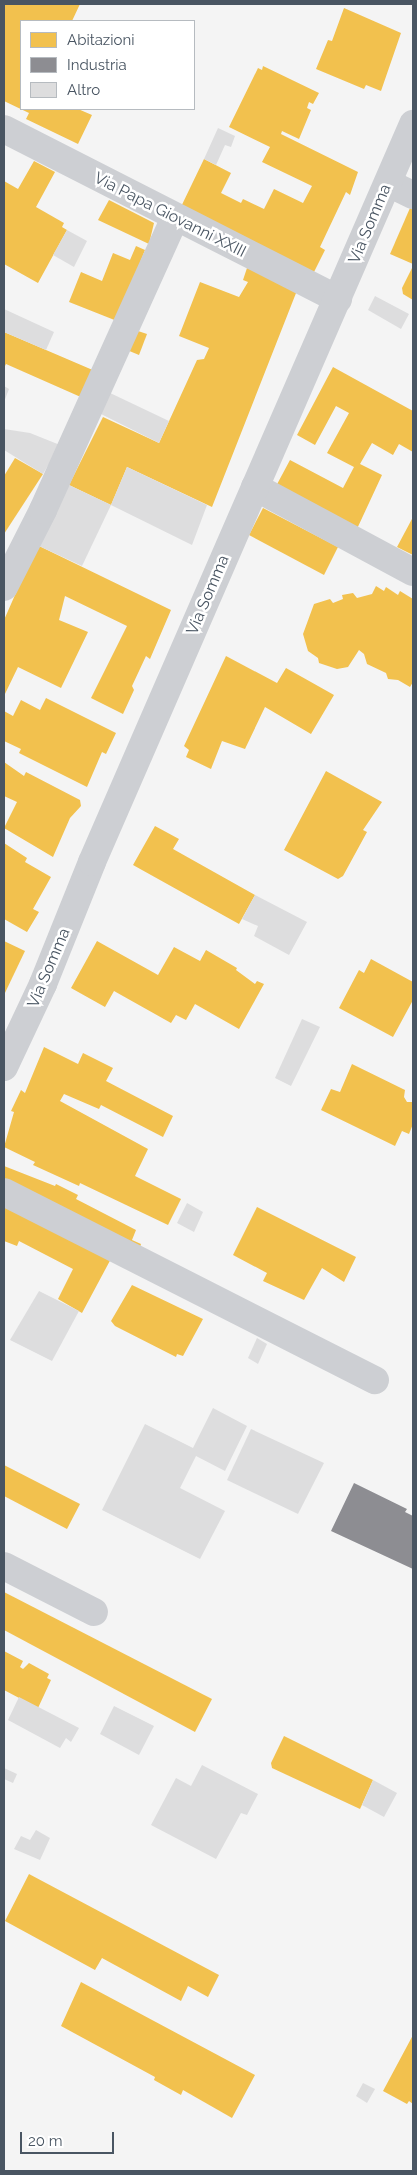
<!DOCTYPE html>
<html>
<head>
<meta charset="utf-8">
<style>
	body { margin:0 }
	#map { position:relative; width:417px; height:2175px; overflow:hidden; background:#f4f4f4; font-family:Raleway,sans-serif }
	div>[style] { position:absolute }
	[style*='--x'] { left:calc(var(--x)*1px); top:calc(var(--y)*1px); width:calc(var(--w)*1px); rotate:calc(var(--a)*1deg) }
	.homes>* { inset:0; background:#f2c14e }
	.industry>* { inset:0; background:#8d8d92 }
	.building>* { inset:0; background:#ddddde }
	.minor>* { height:28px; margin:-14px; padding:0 14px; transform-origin:14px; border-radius:14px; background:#cdcfd3 }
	span { translate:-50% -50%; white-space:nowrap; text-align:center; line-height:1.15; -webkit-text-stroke:5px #fff; paint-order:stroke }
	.street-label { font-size:16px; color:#495562 }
	.frame { position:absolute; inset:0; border:5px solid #495562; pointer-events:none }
	.legend { position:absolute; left:20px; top:20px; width:175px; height:90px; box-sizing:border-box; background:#fff; border:1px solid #b6bbc0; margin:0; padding:6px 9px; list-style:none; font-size:15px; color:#495562 }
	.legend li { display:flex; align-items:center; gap:10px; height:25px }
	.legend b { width:25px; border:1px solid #b6bbc0 }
	.scale { position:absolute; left:20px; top:2132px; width:94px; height:22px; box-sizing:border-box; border:2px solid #495562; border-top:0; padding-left:6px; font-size:15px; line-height:18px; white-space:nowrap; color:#495562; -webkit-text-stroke:4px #fff; paint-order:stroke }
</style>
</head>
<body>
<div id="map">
	<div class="homes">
		<i style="clip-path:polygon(4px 4px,80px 4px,72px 21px,21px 21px,21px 109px,78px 109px,92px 115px,78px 144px,26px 119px,29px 113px,4px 101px)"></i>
		<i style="clip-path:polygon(344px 8px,401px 33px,381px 91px,366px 85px,364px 89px,316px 69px,328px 40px,332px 41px)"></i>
		<i style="clip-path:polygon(263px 66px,319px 93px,313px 104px,309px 102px,307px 108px,311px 110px,299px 139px,282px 131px,281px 134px,358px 172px,350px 195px,346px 192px,320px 247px,325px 250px,312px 276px,178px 213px,204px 159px,231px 173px,221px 193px,241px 203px,243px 199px,264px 209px,274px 189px,303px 203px,312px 186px,262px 162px,270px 147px,229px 127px,258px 68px,262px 70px)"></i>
		<i style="clip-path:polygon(34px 161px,55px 172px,36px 207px,64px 223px,62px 227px,67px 230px,38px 283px,4px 264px,4px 181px,18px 189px)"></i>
		<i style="clip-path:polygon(109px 200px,154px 223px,149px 244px,98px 220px)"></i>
		<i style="clip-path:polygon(410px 208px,413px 210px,413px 264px,390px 254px)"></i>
		<i style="clip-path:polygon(136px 246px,145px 250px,117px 321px,69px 302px,81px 272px,102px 281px,113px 253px,130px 260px)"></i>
		<i style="clip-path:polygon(413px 266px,413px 300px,403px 294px,402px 288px)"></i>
		<i style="clip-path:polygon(247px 268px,298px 288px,212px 507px,127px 467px,111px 505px,69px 485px,103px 417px,159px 443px,197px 360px,204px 359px,209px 348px,179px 336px,200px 282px,239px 297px,248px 282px,243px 280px)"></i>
		<i style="clip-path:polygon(135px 330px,147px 334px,139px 355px,127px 350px)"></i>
		<i style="clip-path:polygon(4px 332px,95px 371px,83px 398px,6px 364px,4px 368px)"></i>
		<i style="clip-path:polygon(333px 367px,413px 411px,413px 452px,399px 444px,393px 455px,372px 443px,360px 464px,382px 475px,356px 531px,275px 488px,290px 460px,343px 488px,354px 467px,327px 453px,349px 413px,336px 406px,315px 445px,297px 435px)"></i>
		<i style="clip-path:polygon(15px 458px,43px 474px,4px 534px,4px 476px)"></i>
		<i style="clip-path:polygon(263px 508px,338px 547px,324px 575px,249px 535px)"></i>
		<i style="clip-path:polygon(413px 517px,413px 555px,397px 547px)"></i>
		<i style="clip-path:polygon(37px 545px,171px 610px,150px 659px,146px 656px,132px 686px,134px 690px,123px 714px,91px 698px,127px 626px,65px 596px,59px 620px,88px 632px,61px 688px,18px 667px,4px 696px,4px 620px)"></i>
		<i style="clip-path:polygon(376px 586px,384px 591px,386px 587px,398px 595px,400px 591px,413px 599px,413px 682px,410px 687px,398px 680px,388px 679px,386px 673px,367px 664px,364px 654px,359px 650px,348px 667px,337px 669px,319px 663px,318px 658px,308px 651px,303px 634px,314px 604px,330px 599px,333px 603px,343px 599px,342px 595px,353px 593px,357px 598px,372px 594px)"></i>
		<i style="clip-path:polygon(226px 656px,277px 683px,286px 668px,334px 695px,311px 734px,265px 707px,245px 749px,222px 741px,211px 769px,186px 757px,189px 750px,184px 746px)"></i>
		<i style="clip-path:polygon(46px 698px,116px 733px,106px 754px,102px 752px,87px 787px,19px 753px,21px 749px,4px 741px,4px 711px,13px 716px,21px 700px,40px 710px)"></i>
		<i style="clip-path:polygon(4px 762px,24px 776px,26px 772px,80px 800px,81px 806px,70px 818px,53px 857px,4px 828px,17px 802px,4px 796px)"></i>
		<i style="clip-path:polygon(326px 771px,382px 802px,363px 830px,367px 832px,343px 876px,338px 879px,284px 850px)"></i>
		<i style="clip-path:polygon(155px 826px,179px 839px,173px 849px,255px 895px,239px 924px,133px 865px)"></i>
		<i style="clip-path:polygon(4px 843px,27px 858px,25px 862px,51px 877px,33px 909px,39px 912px,27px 932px,4px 919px)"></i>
		<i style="clip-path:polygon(4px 941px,25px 951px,4px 995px)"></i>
		<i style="clip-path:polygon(97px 941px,158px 975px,174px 947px,200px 961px,206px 950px,237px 968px,236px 970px,255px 984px,257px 981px,264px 984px,239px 1029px,195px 1004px,186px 1020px,176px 1015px,171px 1023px,114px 991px,105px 1007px,71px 988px)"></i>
		<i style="clip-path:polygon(371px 959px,413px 982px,413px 1000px,393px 1037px,339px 1008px,359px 970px,364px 973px)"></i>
		<i style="clip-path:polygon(44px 1047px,78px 1064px,83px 1053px,113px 1068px,106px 1081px,173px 1116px,163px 1137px,101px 1105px,99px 1109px,64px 1094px,60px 1101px,148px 1149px,135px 1176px,181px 1199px,168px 1225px,80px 1183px,79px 1186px,33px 1165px,35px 1162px,4px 1147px,14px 1112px,11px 1111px,21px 1090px,25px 1093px)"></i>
		<i style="clip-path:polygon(352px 1064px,405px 1090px,404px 1097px,407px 1102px,413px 1102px,413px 1124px,409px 1134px,402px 1131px,395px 1146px,321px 1110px,331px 1089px,340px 1092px)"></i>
		<i style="clip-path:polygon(4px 1166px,55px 1186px,56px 1184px,78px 1195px,76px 1199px,136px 1230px,132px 1240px,141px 1244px,139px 1251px,4px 1186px)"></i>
		<i style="clip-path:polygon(4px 1200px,113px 1255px,82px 1313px,58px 1299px,73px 1269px,19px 1241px,17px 1246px,4px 1241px)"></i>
		<i style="clip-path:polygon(257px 1207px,356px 1257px,344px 1282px,322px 1268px,304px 1300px,263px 1281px,267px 1273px,233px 1255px)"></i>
		<i style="clip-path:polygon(132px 1285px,203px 1319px,183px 1356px,177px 1354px,176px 1357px,115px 1326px,111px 1321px)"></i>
		<i style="clip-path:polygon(4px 1465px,80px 1504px,67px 1529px,4px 1496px)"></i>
		<i style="clip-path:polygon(4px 1592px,212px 1699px,195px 1732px,4px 1630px)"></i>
		<i style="clip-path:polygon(4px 1651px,23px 1661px,20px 1667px,23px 1669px,29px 1663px,49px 1674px,47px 1678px,51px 1680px,38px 1708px,4px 1690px)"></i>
		<i style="clip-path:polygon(284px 1736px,373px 1780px,360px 1809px,272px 1768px,271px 1763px)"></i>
		<i style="clip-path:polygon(29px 1874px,219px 1975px,208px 1997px,188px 1986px,181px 2001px,102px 1958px,95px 1970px,5px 1921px)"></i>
		<i style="clip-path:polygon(81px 1982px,255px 2075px,232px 2118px,183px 2090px,181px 2095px,154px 2080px,155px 2077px,61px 2026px)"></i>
		<i style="clip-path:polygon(413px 2035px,413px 2104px,409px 2101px,407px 2104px,383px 2091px)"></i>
	</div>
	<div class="industry">
		<i style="clip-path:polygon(354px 1483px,407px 1509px,405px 1512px,413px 1516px,413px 1569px,331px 1531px)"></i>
	</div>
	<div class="building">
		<i style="clip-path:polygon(218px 128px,235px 136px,231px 147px,225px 145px,216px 165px,204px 159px)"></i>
		<i style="clip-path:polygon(67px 230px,87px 241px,74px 267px,53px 255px)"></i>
		<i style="clip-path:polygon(375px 296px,409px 314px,401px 329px,368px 310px)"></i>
		<i style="clip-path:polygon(4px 309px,54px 332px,46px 350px,4px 332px)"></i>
		<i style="clip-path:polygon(4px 386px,9px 389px,4px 402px)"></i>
		<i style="clip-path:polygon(108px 392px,169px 421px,159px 443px,99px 413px)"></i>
		<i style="clip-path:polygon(4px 429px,30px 433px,60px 445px,43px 474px,4px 450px)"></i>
		<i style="clip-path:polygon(127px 467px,207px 505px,192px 545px,111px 505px)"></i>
		<i style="clip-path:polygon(69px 485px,111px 505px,82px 566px,39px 546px)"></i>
		<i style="clip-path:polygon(255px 895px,307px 922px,289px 955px,254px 936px,258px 926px,242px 919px)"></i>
		<i style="clip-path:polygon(302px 1019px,320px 1027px,291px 1086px,275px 1078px)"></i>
		<i style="clip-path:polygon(187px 1203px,203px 1212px,194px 1232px,177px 1223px)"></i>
		<i style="clip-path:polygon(39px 1291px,79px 1311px,52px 1361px,10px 1340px)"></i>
		<i style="clip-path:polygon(257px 1338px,267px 1344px,258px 1364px,248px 1358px)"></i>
		<i style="clip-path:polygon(213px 1408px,247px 1426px,225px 1471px,196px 1456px,180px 1488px,225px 1511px,200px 1559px,102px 1510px,145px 1424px,193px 1448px)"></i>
		<i style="clip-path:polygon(251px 1429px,324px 1463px,298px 1514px,227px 1480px)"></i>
		<i style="clip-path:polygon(19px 1697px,79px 1728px,71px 1742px,66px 1738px,60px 1748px,8px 1720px)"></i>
		<i style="clip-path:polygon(114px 1706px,154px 1726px,139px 1755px,100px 1734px)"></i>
		<i style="clip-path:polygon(202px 1765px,258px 1794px,247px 1815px,241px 1813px,216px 1859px,151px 1825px,176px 1778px,191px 1786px)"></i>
		<i style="clip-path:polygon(4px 1768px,17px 1774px,13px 1783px,4px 1779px)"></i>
		<i style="clip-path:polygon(373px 1780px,397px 1793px,384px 1817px,362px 1805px)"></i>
		<i style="clip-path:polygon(36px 1830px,50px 1838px,40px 1860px,14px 1849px,21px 1836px,30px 1840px)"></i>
		<i style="clip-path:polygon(363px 2083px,375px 2089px,367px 2103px,356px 2096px)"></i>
	</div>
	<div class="minor">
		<i style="--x:4;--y:129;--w:375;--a:27"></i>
		<i style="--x:388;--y:183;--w:28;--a:26"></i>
		<i style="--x:255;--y:487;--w:179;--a:28.3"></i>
		<i style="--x:4;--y:587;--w:86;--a:-63.1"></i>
		<i style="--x:43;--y:510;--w:320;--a:-65.7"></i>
		<i style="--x:4;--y:1067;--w:92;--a:-64.8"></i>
		<i style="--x:43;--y:984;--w:131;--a:-68.1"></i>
		<i style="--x:92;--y:862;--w:805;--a:-66.49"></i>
		<i style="--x:4;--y:1192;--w:416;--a:26.9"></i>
		<i style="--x:4;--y:1566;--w:101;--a:27.1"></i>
	</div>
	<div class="street-label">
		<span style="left:170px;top:215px;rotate:27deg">Via Papa Giovanni XXIII</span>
		<span style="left:370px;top:224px;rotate:-67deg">Via Somma</span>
		<span style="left:208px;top:595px;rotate:-67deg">Via Somma</span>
		<span style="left:49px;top:968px;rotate:-67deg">Via Somma</span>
	</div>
	<div class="frame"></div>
	<ul class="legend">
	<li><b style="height:14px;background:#f2c14e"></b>Abitazioni</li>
	<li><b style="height:14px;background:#8d8d92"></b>Industria</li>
	<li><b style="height:14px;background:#ddddde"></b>Altro</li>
	</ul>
	<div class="scale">20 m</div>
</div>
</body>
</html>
